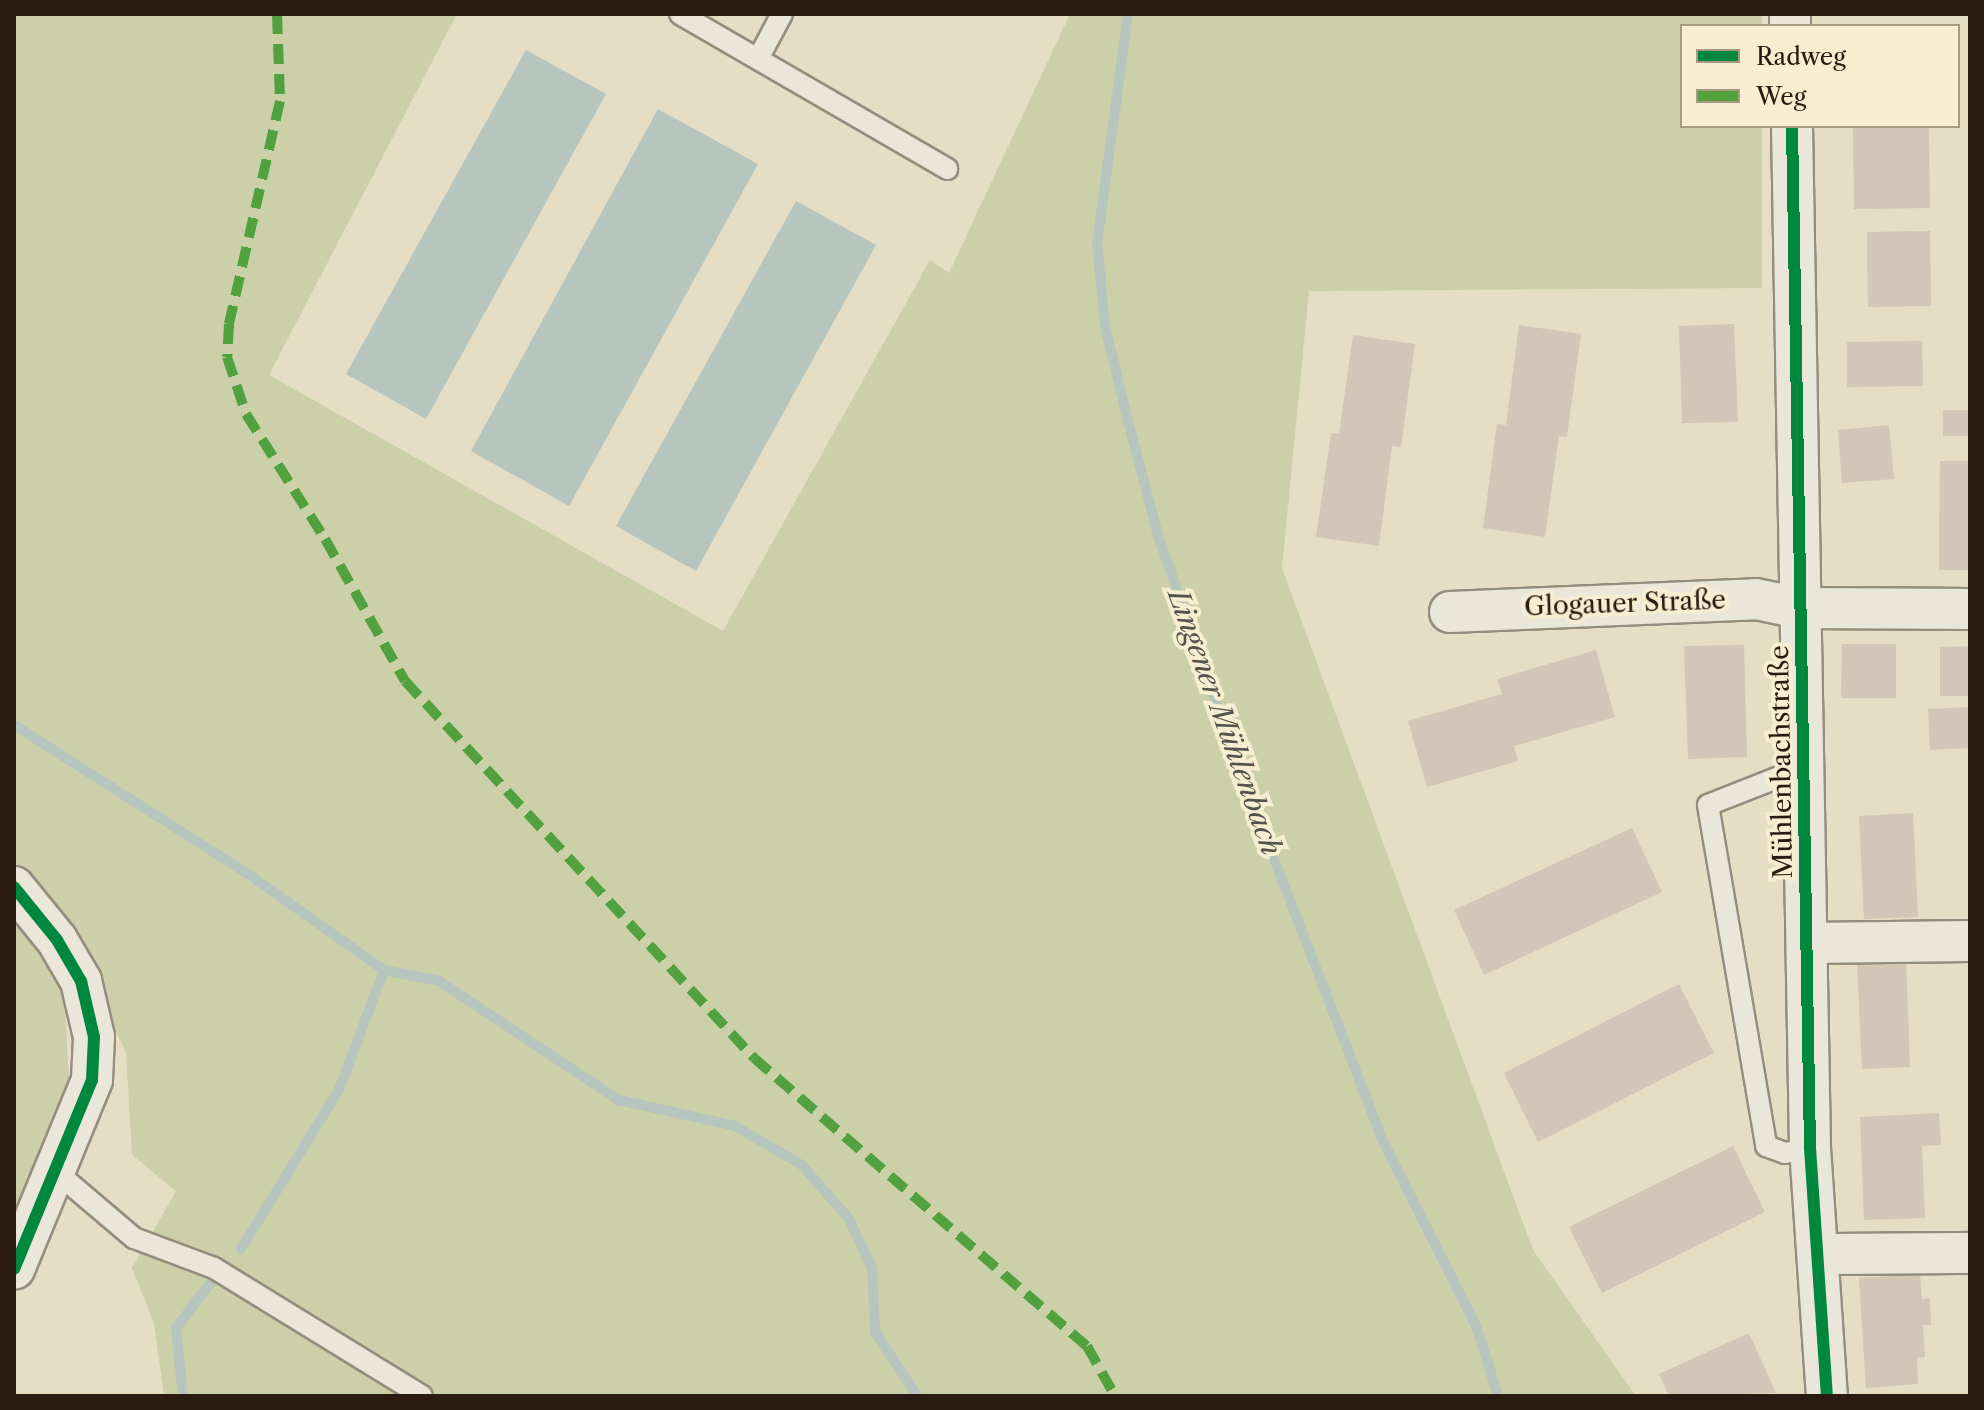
<!DOCTYPE html>
<html>
<head>
<meta charset="utf-8">
<style>
	body { margin:0 }
	#map { position:relative; width:1984px; height:1410px; overflow:hidden; background:#e6ddc5; font-family:"Libre Caslon Text",serif }
	div>[style] { position:absolute }
	[style*='--x'] { left:calc(var(--x)*1px); top:calc(var(--y)*1px); width:calc(var(--w)*1px); rotate:calc(var(--a)*1deg) }
	.green>* { inset:0; background:#ccd0a9 }
	.water>* { inset:0; background:#b6c5bd }
	.stream>* { height:10px; margin:-5px; padding:0 5px; transform-origin:5px; border-radius:5px; background:#b6c5bd }
	.building>* { inset:0; background:#d4c6b6 }
	.roads { filter:drop-shadow(2px 0 #948d7f) drop-shadow(-2px 0 #948d7f) drop-shadow(0 2px #948d7f) drop-shadow(0 -2px #948d7f) }
	.lane>* { height:20px; margin:-10px; padding:0 10px; transform-origin:10px; border-radius:10px; background:#eae6d9 }
	.street>* { height:40px; margin:-20px; padding:0 20px; transform-origin:20px; border-radius:20px; background:#eae6d9 }
	.quiet>* { height:10px; margin-top:-5px; transform-origin:0; background:repeating-linear-gradient(90deg,#51a13f 0 20px,transparent 0 30px) }
	.cycleway>* { height:12px; margin:-6px; padding:0 6px; transform-origin:6px; border-radius:6px; background:#00873e }
	span { translate:-50% -50%; white-space:nowrap; text-align:center; line-height:1.15; -webkit-text-stroke:8px #f7edd1; paint-order:stroke }
	.street-label { font-size:26px; color:#291b11 }
	.water-label { font-size:28px; color:#53534c; font-style:italic }
	.frame { position:absolute; inset:0; border:16px solid #291b11; pointer-events:none }
	.legend { position:absolute; left:1680px; top:24px; width:280px; height:104px; box-sizing:border-box; background:#f7edd1; border:2px solid #a59984; margin:0; padding:10px 14px; list-style:none; font-size:24px; color:#291b11 }
	.legend li { display:flex; align-items:center; gap:16px; height:40px }
	.legend b { width:40px; border:2px solid #a59984 }
</style>
</head>
<body>
<div id="map">
	<div class="green">
		<i style="clip-path:polygon(14px 14px,457px 14px,269px 375px,723px 631px,930px 260px,949px 273px,1070px 14px,1762px 14px,1762px 26px,1682px 26px,1682px 126px,1762px 126px,1762px 288px,1309px 291px,1282px 568px,1533px 1250px,1636px 1396px,164px 1396px,154px 1323px,132px 1268px,176px 1191px,132px 1155px,126px 1052px,96px 992px,65px 1000px,69px 1079px,14px 1211px)"></i>
	</div>
	<div class="water">
		<i style="clip-path:polygon(526px 50px,606px 94px,426px 419px,346px 374px)"></i>
		<i style="clip-path:polygon(658px 109px,758px 164px,569px 506px,471px 451px)"></i>
		<i style="clip-path:polygon(796px 201px,876px 245px,696px 571px,616px 526px)"></i>
	</div>
	<div class="stream">
		<i style="--x:1128;--y:14;--w:230;--a:97.7"></i>
		<i style="--x:1097;--y:242;--w:84;--a:84.6"></i>
		<i style="--x:1105;--y:326;--w:98;--a:76.4"></i>
		<i style="--x:1128;--y:421;--w:118;--a:75.3"></i>
		<i style="--x:1158;--y:535;--w:233;--a:70.9"></i>
		<i style="--x:1234;--y:755;--w:416;--a:68.9"></i>
		<i style="--x:1384;--y:1143;--w:207;--a:63.3"></i>
		<i style="--x:1477;--y:1328;--w:71;--a:72.8"></i>
		<i style="--x:14;--y:725;--w:285;--a:32.5"></i>
		<i style="--x:254;--y:878;--w:159;--a:35.3"></i>
		<i style="--x:384;--y:970;--w:56;--a:11.3"></i>
		<i style="--x:439;--y:981;--w:216;--a:33.5"></i>
		<i style="--x:619;--y:1100;--w:119;--a:12.6"></i>
		<i style="--x:735;--y:1126;--w:78;--a:30.2"></i>
		<i style="--x:802;--y:1165;--w:72;--a:49"></i>
		<i style="--x:849;--y:1219;--w:54;--a:64.9"></i>
		<i style="--x:872;--y:1268;--w:64;--a:87.3"></i>
		<i style="--x:875;--y:1332;--w:77;--a:56.7"></i>
		<i style="--x:241;--y:1249;--w:187;--a:-58.4"></i>
		<i style="--x:339;--y:1090;--w:128;--a:-69.4"></i>
		<i style="--x:183;--y:1396;--w:68;--a:-95.9"></i>
		<i style="--x:176;--y:1328;--w:58;--a:-52.7"></i>
	</div>
	<div class="building">
		<i style="clip-path:polygon(1853px 126px,1929px 126px,1930px 208px,1854px 209px)"></i>
		<i style="clip-path:polygon(1930px 231px,1931px 306px,1868px 307px,1867px 232px)"></i>
		<i style="clip-path:polygon(1734px 324px,1738px 422px,1682px 423px,1679px 326px)"></i>
		<i style="clip-path:polygon(1519px 325px,1581px 334px,1567px 437px,1559px 436px,1545px 537px,1483px 528px,1497px 424px,1506px 425px)"></i>
		<i style="clip-path:polygon(1353px 335px,1415px 344px,1401px 447px,1392px 446px,1379px 546px,1316px 537px,1331px 433px,1339px 434px)"></i>
		<i style="clip-path:polygon(1922px 341px,1923px 386px,1847px 387px,1847px 342px)"></i>
		<i style="clip-path:polygon(1943px 410px,1970px 410px,1970px 436px,1943px 436px)"></i>
		<i style="clip-path:polygon(1889px 425px,1894px 479px,1842px 483px,1838px 430px)"></i>
		<i style="clip-path:polygon(1940px 461px,1969px 461px,1970px 570px,1939px 570px)"></i>
		<i style="clip-path:polygon(1842px 644px,1896px 644px,1896px 698px,1841px 698px)"></i>
		<i style="clip-path:polygon(1744px 645px,1747px 757px,1688px 759px,1684px 646px)"></i>
		<i style="clip-path:polygon(1970px 646px,1970px 696px,1940px 696px,1940px 647px)"></i>
		<i style="clip-path:polygon(1596px 650px,1615px 717px,1514px 746px,1518px 761px,1427px 787px,1408px 721px,1502px 694px,1497px 679px)"></i>
		<i style="clip-path:polygon(1970px 707px,1970px 748px,1930px 750px,1928px 709px)"></i>
		<i style="clip-path:polygon(1913px 813px,1918px 917px,1864px 919px,1859px 816px)"></i>
		<i style="clip-path:polygon(1632px 828px,1662px 892px,1484px 975px,1454px 910px)"></i>
		<i style="clip-path:polygon(1906px 961px,1910px 1067px,1862px 1069px,1857px 963px)"></i>
		<i style="clip-path:polygon(1679px 984px,1714px 1053px,1538px 1142px,1504px 1073px)"></i>
		<i style="clip-path:polygon(1939px 1113px,1941px 1145px,1922px 1146px,1925px 1218px,1864px 1220px,1860px 1117px)"></i>
		<i style="clip-path:polygon(1733px 1146px,1765px 1212px,1602px 1293px,1569px 1227px)"></i>
		<i style="clip-path:polygon(1920px 1274px,1922px 1299px,1930px 1298px,1931px 1325px,1923px 1325px,1925px 1357px,1917px 1358px,1918px 1384px,1866px 1388px,1859px 1278px)"></i>
		<i style="clip-path:polygon(1749px 1333px,1776px 1393px,1669px 1396px,1659px 1374px)"></i>
	</div>
	<div class="roads">
		<div class="lane">
			<i style="--x:680;--y:14;--w:309;--a:30.1"></i>
			<i style="--x:759;--y:57;--w:49;--a:-61.9"></i>
			<i style="--x:1807;--y:766;--w:106;--a:158.5"></i>
			<i style="--x:1708;--y:805;--w:346;--a:80.3"></i>
			<i style="--x:1766;--y:1146;--w:20;--a:20"></i>
			<i style="--x:1785;--y:1153;--w:25;--a:-11"></i>
			<i style="--x:55;--y:1171;--w:104;--a:40.3"></i>
			<i style="--x:134;--y:1238;--w:85;--a:20.6"></i>
			<i style="--x:214;--y:1268;--w:244;--a:31.6"></i>
		</div>
		<div class="street">
			<i style="--x:1790;--y:14;--w:12;--a:90"></i>
			<i style="--x:1792;--y:126;--w:1022;--a:88.99"></i>
			<i style="--x:1810;--y:1148;--w:249;--a:86.1"></i>
			<i style="--x:1450;--y:612;--w:306;--a:-2.4"></i>
			<i style="--x:1756;--y:599;--w:45;--a:11.6"></i>
			<i style="--x:1800;--y:608;--w:170;--a:0.3"></i>
			<i style="--x:14;--y:887;--w:68;--a:50.9"></i>
			<i style="--x:57;--y:940;--w:48;--a:59.7"></i>
			<i style="--x:81;--y:981;--w:57;--a:76.9"></i>
			<i style="--x:94;--y:1037;--w:43;--a:92.7"></i>
			<i style="--x:92;--y:1080;--w:204;--a:112.4"></i>
			<i style="--x:1807;--y:943;--w:163;--a:-0.7"></i>
			<i style="--x:1819;--y:1254;--w:151;--a:-0.4"></i>
		</div>
	</div>
	<div class="quiet">
		<i style="--x:277;--y:14;--w:87;--a:88"></i>
		<i style="--x:280;--y:101;--w:229;--a:102.9"></i>
		<i style="--x:229;--y:324;--w:33;--a:93"></i>
		<i style="--x:227;--y:357;--w:60;--a:71.6"></i>
		<i style="--x:246;--y:414;--w:148;--a:57.7"></i>
		<i style="--x:325;--y:539;--w:163;--a:60.6"></i>
		<i style="--x:405;--y:681;--w:514;--a:47.21"></i>
		<i style="--x:754;--y:1058;--w:440;--a:40.9"></i>
		<i style="--x:1087;--y:1346;--w:57;--a:60.8"></i>
	</div>
	<div class="cycleway">
		<i style="--x:1792;--y:126;--w:1022;--a:88.99"></i>
		<i style="--x:1810;--y:1148;--w:249;--a:86.1"></i>
		<i style="--x:14;--y:887;--w:68;--a:50.9"></i>
		<i style="--x:57;--y:940;--w:48;--a:59.7"></i>
		<i style="--x:81;--y:981;--w:57;--a:76.9"></i>
		<i style="--x:94;--y:1037;--w:43;--a:92.7"></i>
		<i style="--x:92;--y:1080;--w:204;--a:112.4"></i>
	</div>
	<div class="street-label">
		<span style="left:1625px;top:604px;rotate:-2deg">Glogauer Straße</span>
		<span style="left:1782px;top:762px;rotate:-91deg">Mühlenbachstraße</span>
	</div>
	<div class="water-label">
		<span style="left:1225px;top:722px;rotate:70deg">Lingener Mühlenbach</span>
	</div>
	<div class="frame"></div>
	<ul class="legend">
	<li><b style="height:10px;background:#00873e"></b>Radweg</li>
	<li><b style="height:10px;background:#51a13f"></b>Weg</li>
	</ul>
</div>
</body>
</html>
